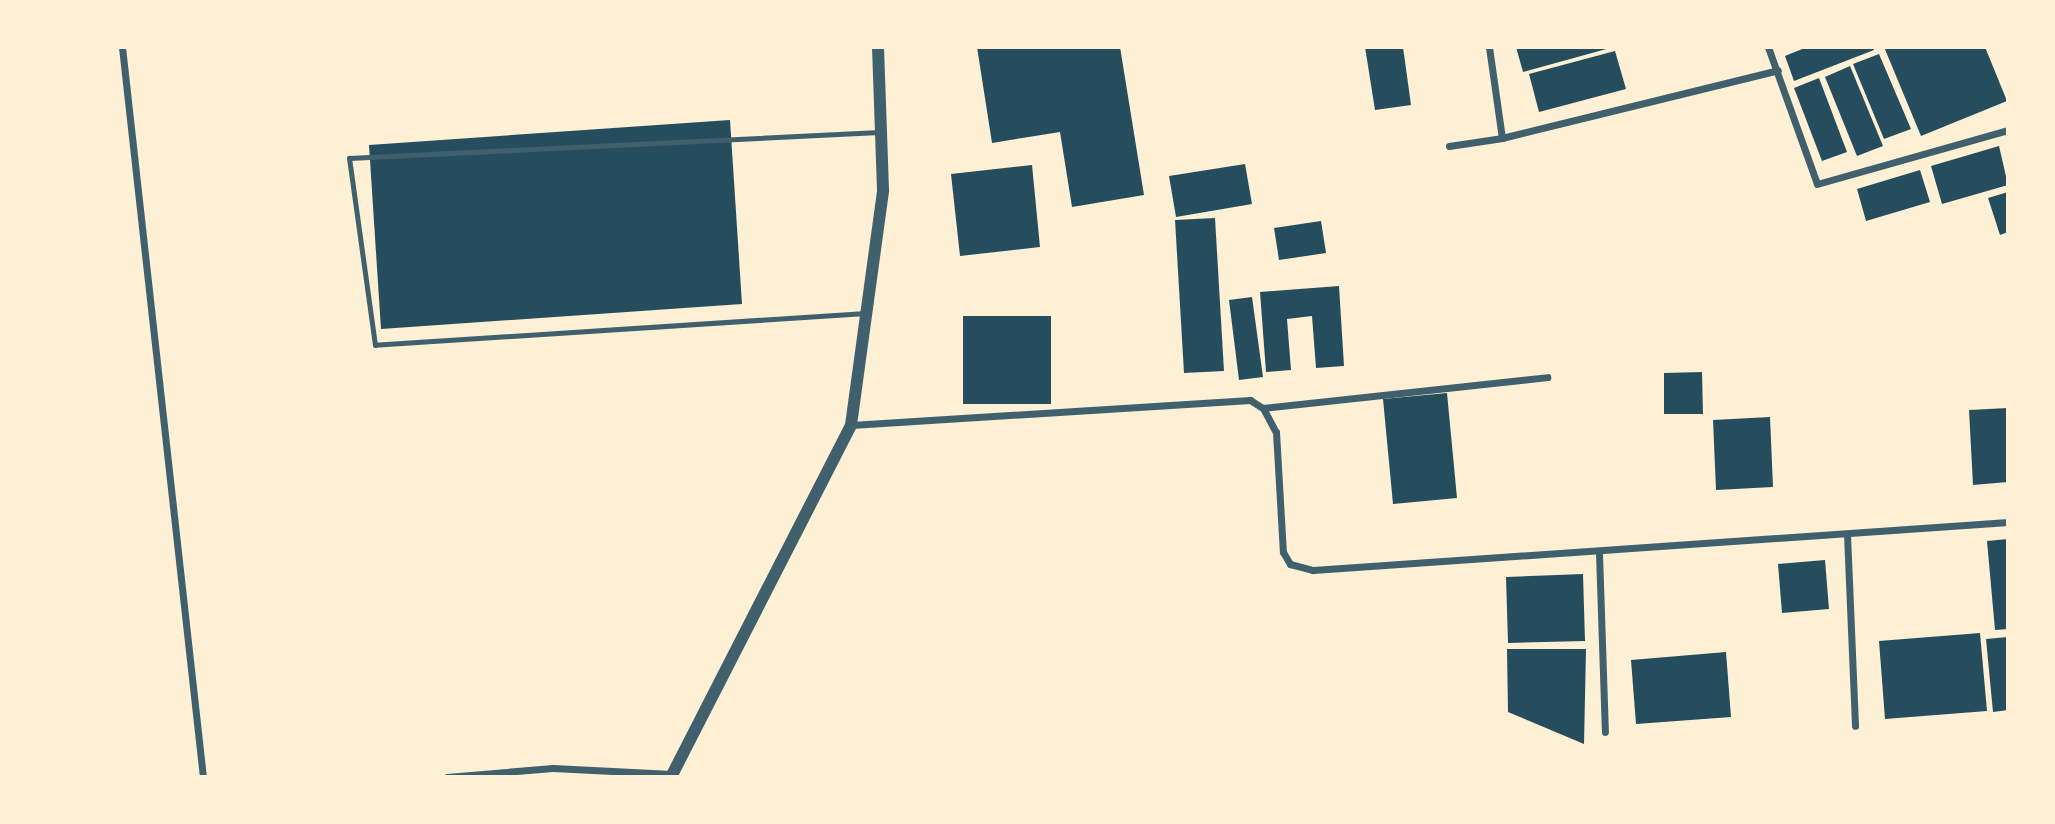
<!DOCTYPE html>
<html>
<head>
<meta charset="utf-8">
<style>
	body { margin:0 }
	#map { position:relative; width:2055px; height:824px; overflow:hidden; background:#fdf0d5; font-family:"Alegreya Sans",sans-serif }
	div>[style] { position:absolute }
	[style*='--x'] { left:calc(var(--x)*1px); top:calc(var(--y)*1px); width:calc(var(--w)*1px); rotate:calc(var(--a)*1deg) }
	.building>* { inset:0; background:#264d5e }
	.service>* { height:5px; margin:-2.5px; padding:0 2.5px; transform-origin:2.5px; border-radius:2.5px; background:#3f606c }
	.minor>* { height:7px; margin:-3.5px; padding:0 3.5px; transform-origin:3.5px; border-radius:3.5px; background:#3f606c }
	.tertiary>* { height:12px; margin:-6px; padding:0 6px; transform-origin:6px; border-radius:6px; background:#3f606c }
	span { translate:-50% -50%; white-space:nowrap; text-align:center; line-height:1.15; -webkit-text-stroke:5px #fdf0d5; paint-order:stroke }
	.frame { position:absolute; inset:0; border:49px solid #fdf0d5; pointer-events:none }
</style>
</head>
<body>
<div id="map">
	<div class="building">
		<i style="clip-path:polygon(977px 47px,1120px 47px,1144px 195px,1072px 207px,1060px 132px,992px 143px)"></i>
		<i style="clip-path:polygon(1365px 47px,1403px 47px,1411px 105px,1375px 110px)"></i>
		<i style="clip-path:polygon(1516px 47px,1610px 47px,1610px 48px,1523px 72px)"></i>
		<i style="clip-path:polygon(1807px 47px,1873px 47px,1874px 50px,1794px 81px,1785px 56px)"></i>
		<i style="clip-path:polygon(1884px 47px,1985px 47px,2007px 101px,1921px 136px)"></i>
		<i style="clip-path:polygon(1615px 51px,1626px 89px,1539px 112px,1529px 74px)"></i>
		<i style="clip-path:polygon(1879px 54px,1911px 129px,1884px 139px,1853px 64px)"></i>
		<i style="clip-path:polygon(1850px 66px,1883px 146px,1857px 156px,1825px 77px)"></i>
		<i style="clip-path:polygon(1819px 78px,1847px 152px,1822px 161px,1794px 88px)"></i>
		<i style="clip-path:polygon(730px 120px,742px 304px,381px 329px,369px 145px)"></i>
		<i style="clip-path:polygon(1999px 146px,2008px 185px,1942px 204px,1931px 166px)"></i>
		<i style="clip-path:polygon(1245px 164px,1252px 204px,1176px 217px,1169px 176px)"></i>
		<i style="clip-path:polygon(1032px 165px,1040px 247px,960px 256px,951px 174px)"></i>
		<i style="clip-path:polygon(1920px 170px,1930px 202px,1866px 221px,1857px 189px)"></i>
		<i style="clip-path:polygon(2008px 192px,2008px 232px,2000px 235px,1988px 198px)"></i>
		<i style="clip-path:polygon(1215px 218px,1224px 371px,1184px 373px,1175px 220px)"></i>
		<i style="clip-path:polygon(1321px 221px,1326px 253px,1279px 260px,1274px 228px)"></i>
		<i style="clip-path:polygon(1339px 286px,1344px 366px,1316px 368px,1312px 316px,1287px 319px,1291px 370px,1266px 372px,1260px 292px)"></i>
		<i style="clip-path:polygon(1252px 297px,1263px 377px,1239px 380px,1229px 300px)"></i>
		<i style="clip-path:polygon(963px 316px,1051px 316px,1051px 404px,963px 404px)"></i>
		<i style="clip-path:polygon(1702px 372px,1703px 414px,1664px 414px,1664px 373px)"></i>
		<i style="clip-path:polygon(1447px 393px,1457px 498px,1393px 504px,1383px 399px)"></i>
		<i style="clip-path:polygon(2008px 408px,2008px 482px,1973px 485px,1969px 410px)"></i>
		<i style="clip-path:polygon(1770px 417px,1773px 487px,1716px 490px,1713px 420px)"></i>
		<i style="clip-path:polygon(2008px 539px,2008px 629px,1995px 630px,1987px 541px)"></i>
		<i style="clip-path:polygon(1825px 560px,1829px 609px,1782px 613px,1778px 564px)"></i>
		<i style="clip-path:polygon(1583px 574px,1585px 641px,1508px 643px,1506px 577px)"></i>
		<i style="clip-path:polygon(1980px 633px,1987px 711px,1885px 719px,1879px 641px)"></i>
		<i style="clip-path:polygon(2008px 637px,2008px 710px,1993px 712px,1986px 639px)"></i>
		<i style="clip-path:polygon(1507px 649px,1586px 649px,1584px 744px,1508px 712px)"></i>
		<i style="clip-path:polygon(1726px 652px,1731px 717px,1636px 724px,1631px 660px)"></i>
	</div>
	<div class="service">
		<i style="--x:866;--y:313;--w:492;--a:176.3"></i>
		<i style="--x:375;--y:345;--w:189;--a:-97.9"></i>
		<i style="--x:349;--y:158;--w:531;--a:-2.81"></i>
	</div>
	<div class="minor">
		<i style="--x:122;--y:47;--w:734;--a:83.67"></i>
		<i style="--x:1489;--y:47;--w:92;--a:81.9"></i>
		<i style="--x:1768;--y:47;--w:145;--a:70.3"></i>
		<i style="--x:1817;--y:184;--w:198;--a:-15.8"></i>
		<i style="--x:1449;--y:146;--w:54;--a:-8.6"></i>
		<i style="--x:1502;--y:138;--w:284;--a:-13.8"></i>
		<i style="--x:1263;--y:408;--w:286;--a:-6.2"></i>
		<i style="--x:851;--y:425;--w:400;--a:-3.6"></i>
		<i style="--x:1250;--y:400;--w:15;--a:32"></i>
		<i style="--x:1263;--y:408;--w:27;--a:62"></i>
		<i style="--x:1276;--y:432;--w:120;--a:86.7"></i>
		<i style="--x:1283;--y:552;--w:14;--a:60"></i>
		<i style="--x:1290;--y:564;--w:24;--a:15"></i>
		<i style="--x:1313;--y:570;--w:697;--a:-3.95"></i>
		<i style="--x:1847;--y:534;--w:192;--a:87.6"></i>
		<i style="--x:1599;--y:553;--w:179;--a:88.1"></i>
		<i style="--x:447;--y:777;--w:106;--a:-4.9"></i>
		<i style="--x:553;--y:768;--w:119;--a:2.9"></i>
	</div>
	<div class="tertiary">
		<i style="--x:671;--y:777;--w:395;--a:-62.9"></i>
		<i style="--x:851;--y:425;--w:237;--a:-82.2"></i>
		<i style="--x:883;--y:190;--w:143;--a:-92"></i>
	</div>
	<div class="frame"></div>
</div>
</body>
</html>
